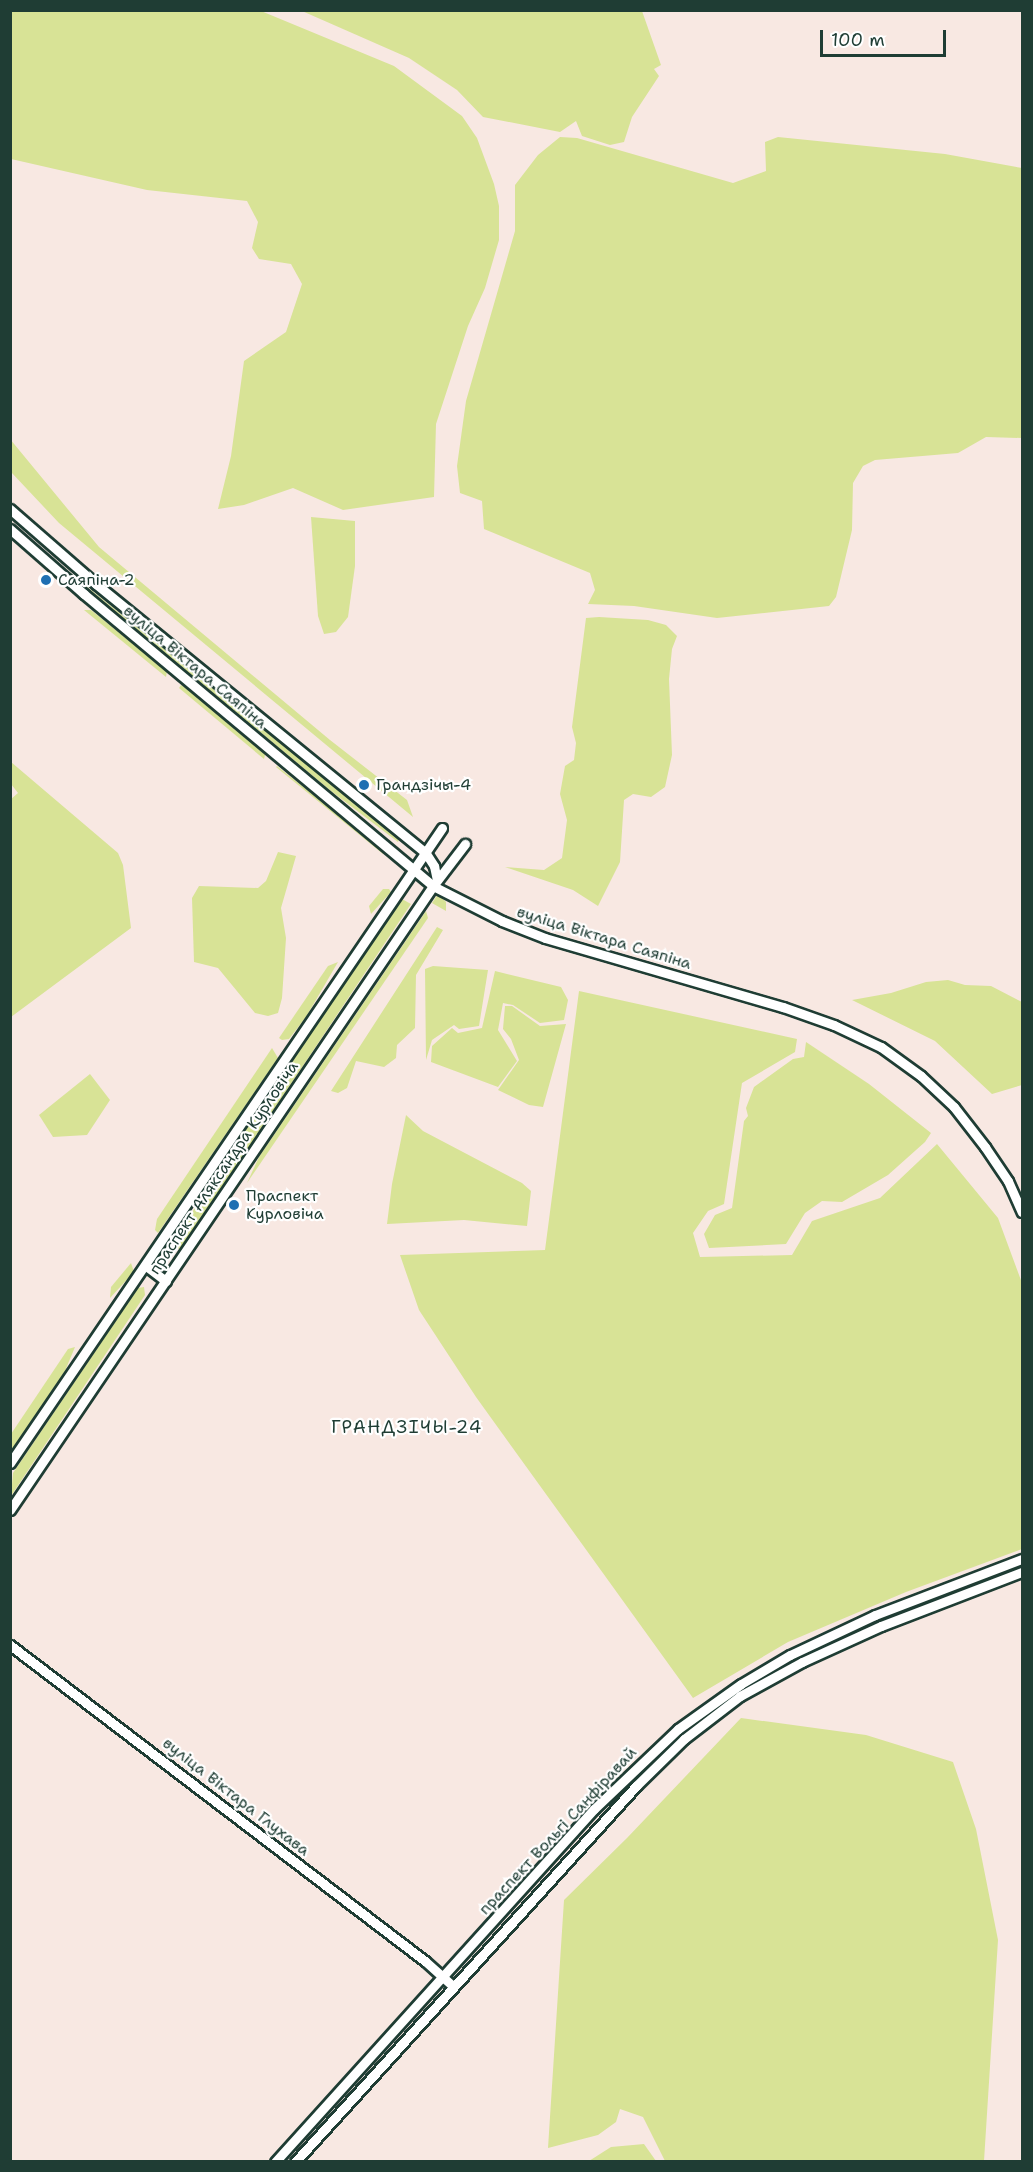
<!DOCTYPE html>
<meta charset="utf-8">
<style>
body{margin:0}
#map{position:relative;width:1033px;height:2172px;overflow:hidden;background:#f8e8e2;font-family:"Shantell Sans",sans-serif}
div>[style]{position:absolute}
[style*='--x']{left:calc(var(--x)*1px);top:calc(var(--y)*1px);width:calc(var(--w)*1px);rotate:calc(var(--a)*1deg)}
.green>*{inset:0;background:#d8e396}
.roads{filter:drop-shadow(2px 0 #1f3d34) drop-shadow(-2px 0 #1f3d34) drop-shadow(0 2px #1f3d34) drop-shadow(0 -2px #1f3d34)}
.minor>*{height:9px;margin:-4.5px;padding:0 4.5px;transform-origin:4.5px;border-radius:4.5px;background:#fff}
.dots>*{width:16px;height:16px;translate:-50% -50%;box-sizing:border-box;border:3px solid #fff;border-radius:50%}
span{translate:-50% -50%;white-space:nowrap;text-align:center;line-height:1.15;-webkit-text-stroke:4.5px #fff;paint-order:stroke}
.poi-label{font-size:16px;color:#1f3d34}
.left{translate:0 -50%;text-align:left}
.street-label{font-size:16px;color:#1f3d34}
.neighbourhood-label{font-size:18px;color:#1f3d34;letter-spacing:1.5px}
.frame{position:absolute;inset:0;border:12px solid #1f3d34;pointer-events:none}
.scale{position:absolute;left:820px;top:30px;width:126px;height:27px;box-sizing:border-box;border:3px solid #1f3d34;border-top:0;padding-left:8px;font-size:18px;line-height:21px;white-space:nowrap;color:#1f3d34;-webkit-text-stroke:4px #fff;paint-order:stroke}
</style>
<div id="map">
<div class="green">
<div style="clip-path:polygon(11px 10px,261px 11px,394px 66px,462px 116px,477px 138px,494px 184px,499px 206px,499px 240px,485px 288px,468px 326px,436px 424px,434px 497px,343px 510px,293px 488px,244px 505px,218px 509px,231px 456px,244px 361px,286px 332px,302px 284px,291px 264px,259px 259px,252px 248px,258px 222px,247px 201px,147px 190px,11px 159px)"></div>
<div style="clip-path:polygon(302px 11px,642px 11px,661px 65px,654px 69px,659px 76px,632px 117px,624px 142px,610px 145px,582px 136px,576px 121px,560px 132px,483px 117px,457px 90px,409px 58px)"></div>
<div style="clip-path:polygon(560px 137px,577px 138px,733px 183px,766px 171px,765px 142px,778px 137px,945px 154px,1022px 168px,1022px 438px,986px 437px,958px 453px,875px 460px,863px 466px,853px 483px,852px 530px,836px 597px,829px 606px,717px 618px,634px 606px,588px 604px,595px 590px,590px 573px,484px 529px,482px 501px,460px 493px,457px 466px,466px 401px,515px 231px,515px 185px,538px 155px)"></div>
<div style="clip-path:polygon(10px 439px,99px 547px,330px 740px,407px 800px,413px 817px,59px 523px,11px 472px)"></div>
<div style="clip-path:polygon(311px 517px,355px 521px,355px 566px,348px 617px,336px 632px,324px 634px,318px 616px)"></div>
<div style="clip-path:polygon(17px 530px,399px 839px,398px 842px,331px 791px)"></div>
<div style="clip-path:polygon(84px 610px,91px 610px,167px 671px,166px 677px)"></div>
<div style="clip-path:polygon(599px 617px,648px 620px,666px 625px,677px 636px,672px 649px,669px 679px,672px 755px,665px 787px,651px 797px,633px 794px,624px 800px,620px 862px,598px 906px,573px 890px,505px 867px,544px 870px,562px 858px,567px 820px,560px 794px,565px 766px,574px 760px,576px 743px,572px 727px,586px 618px)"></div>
<div style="clip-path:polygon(181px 685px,196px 693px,266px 751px,264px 759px,179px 688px)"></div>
<div style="clip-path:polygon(11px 762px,118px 853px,123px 865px,131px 928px,11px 1017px,10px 800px,18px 793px,11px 784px)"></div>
<div style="clip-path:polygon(277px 766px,384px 851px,383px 854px,276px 767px)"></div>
<div style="clip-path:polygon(278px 852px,296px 856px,281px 908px,286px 938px,282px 998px,278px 1013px,268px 1016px,255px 1013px,218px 968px,194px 962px,192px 898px,199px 886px,258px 888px,266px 881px)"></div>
<div style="clip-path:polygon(383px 889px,389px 889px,391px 892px,371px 914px,369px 906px)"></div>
<div style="clip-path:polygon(438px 894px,446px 902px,446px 911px,432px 903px)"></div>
<div style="clip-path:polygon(402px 899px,411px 904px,180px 1250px,172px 1244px,220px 1168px)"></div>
<div style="clip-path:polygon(426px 911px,428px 918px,247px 1183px,259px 1157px)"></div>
<div style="clip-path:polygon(437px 927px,443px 930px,416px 975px,415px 1028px,397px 1045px,396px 1058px,384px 1067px,356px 1061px,347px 1088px,338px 1093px,331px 1091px)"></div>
<div style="clip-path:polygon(338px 962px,306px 1017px,289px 1039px,282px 1040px,279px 1038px,328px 966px)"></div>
<div style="clip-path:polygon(433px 966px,488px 970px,479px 1026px,459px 1029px,454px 1025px,432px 1040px,426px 1060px,425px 969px)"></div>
<div style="clip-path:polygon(495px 971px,561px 987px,568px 1000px,564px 1020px,540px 1023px,513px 1005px,503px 1003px,498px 1030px,517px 1061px,498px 1087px,431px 1062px,432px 1046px,452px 1028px,458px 1033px,482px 1028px)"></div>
<div style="clip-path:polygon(948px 980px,965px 985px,991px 986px,1022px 1002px,1022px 1085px,992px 1094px,935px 1041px,852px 1000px,891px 993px,926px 982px)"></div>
<div style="clip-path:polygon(579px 991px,797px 1039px,795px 1052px,742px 1083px,724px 1204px,708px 1211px,693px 1233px,700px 1257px,792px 1255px,812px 1221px,880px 1198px,937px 1144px,998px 1218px,1022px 1283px,1022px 1549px,906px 1592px,788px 1642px,693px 1698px,476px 1397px,419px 1310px,400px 1255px,545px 1250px)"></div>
<div style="clip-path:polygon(505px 1006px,512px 1006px,540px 1026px,566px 1024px,543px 1107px,529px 1105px,498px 1090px,519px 1060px,511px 1039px,503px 1029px)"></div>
<div style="clip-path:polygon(806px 1042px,869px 1084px,931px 1133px,925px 1142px,888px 1175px,842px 1202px,822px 1201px,805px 1213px,786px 1244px,709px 1248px,704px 1234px,715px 1215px,732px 1208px,744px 1121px,748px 1116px,746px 1108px,754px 1087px,793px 1059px,804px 1057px)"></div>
<div style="clip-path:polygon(272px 1048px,278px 1058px,158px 1233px,155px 1230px,157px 1219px)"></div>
<div style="clip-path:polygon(90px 1074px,110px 1100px,87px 1135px,53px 1137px,39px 1115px)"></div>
<div style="clip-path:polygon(406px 1115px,423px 1131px,522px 1183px,531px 1191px,527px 1226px,464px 1220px,387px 1224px,392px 1184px)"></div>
<div style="clip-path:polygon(131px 1263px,134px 1272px,110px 1298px,111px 1287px)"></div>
<div style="clip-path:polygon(144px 1287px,145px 1295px,11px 1496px,13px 1473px,138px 1288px)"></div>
<div style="clip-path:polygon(75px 1347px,65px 1371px,11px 1451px,11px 1434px,68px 1349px)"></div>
<div style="clip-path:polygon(741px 1718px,866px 1735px,953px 1762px,976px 1829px,998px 1940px,984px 2161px,665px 2161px,643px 2117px,620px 2109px,616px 2122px,598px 2135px,548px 2148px,564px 1900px,627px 1838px)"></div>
<div style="clip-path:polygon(644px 2144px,656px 2161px,589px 2161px,611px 2147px)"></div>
</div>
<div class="roads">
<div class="minor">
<div style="--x:10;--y:509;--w:114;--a:41.1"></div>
<div style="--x:96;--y:584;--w:424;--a:39.2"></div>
<div style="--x:425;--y:852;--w:17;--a:57"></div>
<div style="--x:434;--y:866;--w:14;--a:78"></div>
<div style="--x:10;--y:529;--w:98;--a:41.3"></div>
<div style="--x:84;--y:594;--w:455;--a:39.9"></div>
<div style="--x:433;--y:886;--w:77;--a:26.9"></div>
<div style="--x:502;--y:921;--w:46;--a:21.6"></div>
<div style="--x:545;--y:938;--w:248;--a:16.2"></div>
<div style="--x:783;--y:1007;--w:54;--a:19.4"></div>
<div style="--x:834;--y:1025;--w:52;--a:25.1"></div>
<div style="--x:881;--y:1047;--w:49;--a:35.9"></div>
<div style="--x:921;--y:1076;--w:45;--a:43.2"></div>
<div style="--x:954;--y:1107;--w:51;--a:52.2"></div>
<div style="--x:985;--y:1147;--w:41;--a:55.9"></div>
<div style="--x:1008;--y:1181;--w:34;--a:66"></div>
<div style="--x:146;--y:1266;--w:25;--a:37"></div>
<div style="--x:10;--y:1463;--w:768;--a:-55.77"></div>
<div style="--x:10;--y:1510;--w:754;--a:-55.87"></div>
<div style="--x:433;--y:886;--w:53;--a:-52.7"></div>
<div style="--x:10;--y:1645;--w:522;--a:37.29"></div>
<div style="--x:425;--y:1961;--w:38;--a:42"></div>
<div style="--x:275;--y:2162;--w:476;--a:-47.9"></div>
<div style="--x:594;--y:1809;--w:116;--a:-43.6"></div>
<div style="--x:678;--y:1729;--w:77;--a:-35.5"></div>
<div style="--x:741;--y:1684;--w:57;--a:-30.6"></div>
<div style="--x:790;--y:1655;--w:94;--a:-25.2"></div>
<div style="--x:875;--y:1615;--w:157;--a:-20.9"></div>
<div style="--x:295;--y:2162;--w:508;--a:-47.79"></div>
<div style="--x:636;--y:1786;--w:67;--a:-44.4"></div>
<div style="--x:684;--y:1739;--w:71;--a:-37.5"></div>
<div style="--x:740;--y:1696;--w:71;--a:-28.7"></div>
<div style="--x:802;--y:1662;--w:87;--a:-24.5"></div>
<div style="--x:881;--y:1626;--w:151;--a:-21"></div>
</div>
</div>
<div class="dots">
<div style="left:46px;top:580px;background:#1f6fb2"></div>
<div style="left:364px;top:785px;background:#1f6fb2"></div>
<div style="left:234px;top:1205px;background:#1f6fb2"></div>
</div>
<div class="poi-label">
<span class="left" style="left:58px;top:580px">Саяпіна-2</span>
<span class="left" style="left:376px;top:785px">Грандзічы-4</span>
<span class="left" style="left:246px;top:1205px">Праспект<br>Курловіча</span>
</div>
<div class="street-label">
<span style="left:195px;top:667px;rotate:40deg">вуліца Віктара Саяпіна</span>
<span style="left:604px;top:938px;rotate:17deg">вуліца Віктара Саяпіна</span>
<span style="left:224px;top:1168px;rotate:-56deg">праспект Аляксандра Курловіча</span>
<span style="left:236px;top:1797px;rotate:38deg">вуліца Віктара Глухава</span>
<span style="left:558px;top:1831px;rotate:-47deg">праспект Вольгі Санфіравай</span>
</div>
<div class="neighbourhood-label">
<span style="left:407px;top:1427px">ГРАНДЗІЧЫ-24</span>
</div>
<div class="frame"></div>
<div class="scale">100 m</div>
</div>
